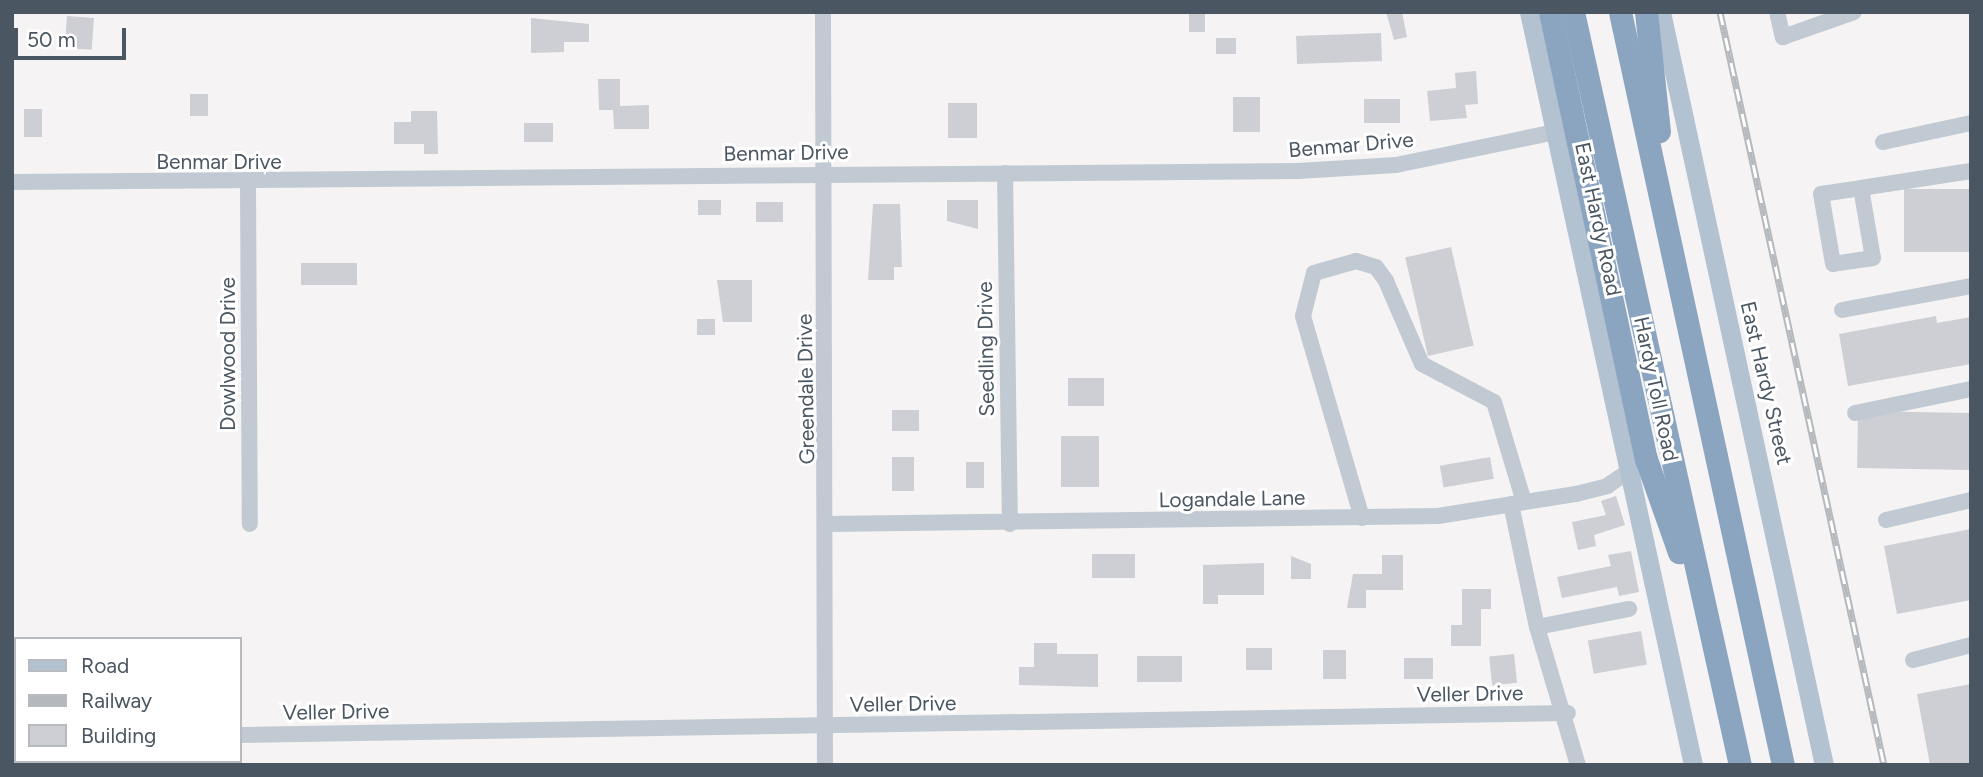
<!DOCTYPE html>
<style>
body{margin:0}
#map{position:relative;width:1983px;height:777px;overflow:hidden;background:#f5f3f3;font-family:Figtree,sans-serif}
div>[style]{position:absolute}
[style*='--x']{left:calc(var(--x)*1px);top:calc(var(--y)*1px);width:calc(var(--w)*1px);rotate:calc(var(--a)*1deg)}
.building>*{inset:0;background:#cdcfd5;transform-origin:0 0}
.minor>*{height:16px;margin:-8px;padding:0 8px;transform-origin:8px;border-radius:8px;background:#c1cad2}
.major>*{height:19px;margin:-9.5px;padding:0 9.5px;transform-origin:9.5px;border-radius:9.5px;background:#b3c2d1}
.highway>*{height:23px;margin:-11.5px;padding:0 11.5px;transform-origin:11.5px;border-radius:11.5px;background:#8ba5c1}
.rail>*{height:7px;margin-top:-3.5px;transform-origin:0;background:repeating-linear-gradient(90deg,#fff 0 13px,#b5b8bd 0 26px);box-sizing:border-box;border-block:2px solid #b5b8bd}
span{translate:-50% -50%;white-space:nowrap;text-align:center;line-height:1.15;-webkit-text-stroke:6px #fff;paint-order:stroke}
.street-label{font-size:21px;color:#4a5661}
.frame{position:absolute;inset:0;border:14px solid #4a5661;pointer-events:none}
.legend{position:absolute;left:14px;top:637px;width:228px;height:126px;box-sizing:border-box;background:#fff;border:2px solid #b7bbc0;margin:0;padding:9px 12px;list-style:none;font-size:21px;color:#4a5661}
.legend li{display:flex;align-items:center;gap:14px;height:35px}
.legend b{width:35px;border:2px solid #b7bbc0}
.scale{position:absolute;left:14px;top:28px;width:112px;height:32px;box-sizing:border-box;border:4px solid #4a5661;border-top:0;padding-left:9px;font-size:21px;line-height:24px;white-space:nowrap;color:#4a5661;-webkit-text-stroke:5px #fff;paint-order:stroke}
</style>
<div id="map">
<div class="building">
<div style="left:1189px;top:12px;width:16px;height:20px"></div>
<div style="clip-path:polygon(1386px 12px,1402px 12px,1407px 37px,1394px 40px)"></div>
<div style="left:67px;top:16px;width:27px;height:32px;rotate:4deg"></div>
<div style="clip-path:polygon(531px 18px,589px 24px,589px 42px,564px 42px,564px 52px,531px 53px)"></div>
<div style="left:1381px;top:33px;width:28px;height:85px;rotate:88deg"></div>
<div style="left:1216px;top:38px;width:20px;height:16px"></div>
<div style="clip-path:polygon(1476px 71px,1478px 104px,1465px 105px,1467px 118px,1430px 121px,1427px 91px,1456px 88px,1455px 73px)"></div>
<div style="clip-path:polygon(598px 79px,620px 79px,620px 106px,649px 105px,649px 129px,614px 129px,613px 110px,599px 110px)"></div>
<div style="left:190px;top:94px;width:18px;height:22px"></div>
<div style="left:1233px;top:97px;width:27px;height:35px"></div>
<div style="left:1400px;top:99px;width:24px;height:36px;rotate:90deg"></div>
<div style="left:948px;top:103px;width:29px;height:35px"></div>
<div style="left:24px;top:109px;width:18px;height:28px"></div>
<div style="clip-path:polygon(411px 111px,437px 111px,438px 154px,424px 154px,424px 144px,394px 144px,394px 122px,411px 122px)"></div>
<div style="left:524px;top:123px;width:29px;height:19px"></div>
<div style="left:1971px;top:189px;width:63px;height:67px;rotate:90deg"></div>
<div style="left:698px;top:200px;width:23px;height:15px"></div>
<div style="clip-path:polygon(947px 200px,978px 200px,978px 229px,947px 221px)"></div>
<div style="left:756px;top:202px;width:27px;height:20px"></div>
<div style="clip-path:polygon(873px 204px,900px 204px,902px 267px,894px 267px,894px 280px,868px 280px)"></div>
<div style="left:1451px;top:247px;width:101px;height:47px;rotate:77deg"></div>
<div style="left:301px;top:263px;width:56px;height:22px"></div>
<div style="clip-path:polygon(717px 280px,752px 280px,752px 322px,723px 322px)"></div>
<div style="clip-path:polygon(1936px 316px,1937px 323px,1971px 317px,1971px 364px,1848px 386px,1839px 334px)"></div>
<div style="left:697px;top:319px;width:18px;height:16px"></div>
<div style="left:1068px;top:378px;width:36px;height:28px"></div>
<div style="left:892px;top:410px;width:27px;height:21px"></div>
<div style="left:1971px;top:413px;width:57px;height:113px;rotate:91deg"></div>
<div style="left:1061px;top:436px;width:38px;height:51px"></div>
<div style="left:892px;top:457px;width:22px;height:34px"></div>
<div style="left:1490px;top:457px;width:22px;height:51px;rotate:80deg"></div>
<div style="left:966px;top:462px;width:18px;height:26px"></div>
<div style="clip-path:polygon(1616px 496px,1625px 525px,1594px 535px,1596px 546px,1578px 550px,1572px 522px,1606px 515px,1601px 501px)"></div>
<div style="clip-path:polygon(1971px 529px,1971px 600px,1897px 614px,1884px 546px)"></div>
<div style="clip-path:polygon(1631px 551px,1639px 592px,1619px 596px,1617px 587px,1562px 598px,1557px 577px,1611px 566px,1608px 555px)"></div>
<div style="left:1092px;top:554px;width:43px;height:24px"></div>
<div style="clip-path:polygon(1382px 555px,1403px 555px,1403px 590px,1366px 590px,1366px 608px,1347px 608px,1353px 574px,1382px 574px)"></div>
<div style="clip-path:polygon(1291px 556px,1311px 564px,1311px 579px,1291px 579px)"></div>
<div style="clip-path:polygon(1264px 563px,1264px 595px,1218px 595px,1218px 604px,1203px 604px,1203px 565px)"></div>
<div style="clip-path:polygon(1462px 589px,1491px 589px,1491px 609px,1481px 609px,1481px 646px,1451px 646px,1451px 625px,1462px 625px)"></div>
<div style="left:1641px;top:631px;width:34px;height:54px;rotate:80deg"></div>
<div style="clip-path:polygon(1034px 643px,1057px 643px,1057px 654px,1098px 654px,1098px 687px,1019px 685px,1019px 667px,1034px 667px)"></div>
<div style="left:1246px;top:648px;width:26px;height:22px"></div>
<div style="left:1323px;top:650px;width:23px;height:29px"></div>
<div style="left:1514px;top:654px;width:29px;height:25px;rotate:84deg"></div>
<div style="left:1137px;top:656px;width:45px;height:26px"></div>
<div style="left:1404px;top:658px;width:29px;height:21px"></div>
<div style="clip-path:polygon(1971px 684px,1971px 765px,1930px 765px,1917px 694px)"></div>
</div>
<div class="minor">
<div style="--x:823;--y:12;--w:753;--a:89.85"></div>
<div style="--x:1777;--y:12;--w:26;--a:77"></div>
<div style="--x:1783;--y:37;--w:75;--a:-19.4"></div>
<div style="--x:1883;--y:142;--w:90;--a:-12.2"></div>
<div style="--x:1005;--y:173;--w:351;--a:89.2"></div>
<div style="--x:12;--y:182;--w:1286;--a:-0.49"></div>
<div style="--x:1298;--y:171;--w:98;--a:-3.5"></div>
<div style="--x:1396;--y:165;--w:163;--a:-11.7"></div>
<div style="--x:248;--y:184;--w:340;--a:89.7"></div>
<div style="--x:1861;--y:188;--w:71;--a:80.3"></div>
<div style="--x:1873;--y:258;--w:40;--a:171.5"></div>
<div style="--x:1833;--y:264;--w:71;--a:-99.7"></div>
<div style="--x:1821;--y:194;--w:40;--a:-8.5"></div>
<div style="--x:1861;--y:188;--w:111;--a:-8.8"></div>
<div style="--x:1842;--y:310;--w:131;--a:-10.5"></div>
<div style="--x:1855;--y:413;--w:118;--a:-11.7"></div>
<div style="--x:1511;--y:504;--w:126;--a:78.1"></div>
<div style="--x:1537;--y:627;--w:144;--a:73.5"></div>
<div style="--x:1362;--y:518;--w:210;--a:-106.3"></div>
<div style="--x:1303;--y:316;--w:44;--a:-75.7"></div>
<div style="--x:1314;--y:273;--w:44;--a:-15.9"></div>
<div style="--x:1356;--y:261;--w:21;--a:17"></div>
<div style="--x:1376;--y:267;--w:17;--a:54"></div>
<div style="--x:1386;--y:281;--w:90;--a:66.6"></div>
<div style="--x:1422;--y:364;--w:81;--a:27.8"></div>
<div style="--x:1494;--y:402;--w:104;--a:73.3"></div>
<div style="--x:1886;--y:520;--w:87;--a:-13.2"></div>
<div style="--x:829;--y:524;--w:609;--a:-0.75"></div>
<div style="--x:1438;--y:516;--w:140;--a:-9.1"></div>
<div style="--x:1576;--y:494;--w:32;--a:-14"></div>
<div style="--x:1607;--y:486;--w:27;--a:-34"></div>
<div style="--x:1537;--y:627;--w:94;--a:-11.1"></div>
<div style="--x:1913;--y:660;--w:60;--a:-14.5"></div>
<div style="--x:240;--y:735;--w:1328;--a:-0.95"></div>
<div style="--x:12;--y:738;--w:4;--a:0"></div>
<div style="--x:174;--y:761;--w:4;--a:90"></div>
</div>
<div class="major">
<div style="--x:1529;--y:12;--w:771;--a:77.71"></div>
<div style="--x:1661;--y:12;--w:770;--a:77.79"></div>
</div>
<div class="highway">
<div style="--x:1550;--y:12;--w:457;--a:77.9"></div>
<div style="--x:1646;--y:459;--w:99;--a:70.5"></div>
<div style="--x:1573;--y:12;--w:771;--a:77.5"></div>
<div style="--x:1620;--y:12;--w:770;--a:77.79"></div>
<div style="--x:1646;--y:12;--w:120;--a:83.8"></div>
</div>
<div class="rail">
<div style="--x:1720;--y:12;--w:771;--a:77.71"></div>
</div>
<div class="street-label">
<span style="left:1351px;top:145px;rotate:-5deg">Benmar Drive</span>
<span style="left:786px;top:153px;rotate:-1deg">Benmar Drive</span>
<span style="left:219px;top:162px">Benmar Drive</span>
<span style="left:1598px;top:219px;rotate:78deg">East Hardy Road</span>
<span style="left:986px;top:349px;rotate:-91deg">Seedling Drive</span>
<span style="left:228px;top:354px;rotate:-90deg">Dowlwood Drive</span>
<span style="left:1766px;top:383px;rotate:77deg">East Hardy Street</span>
<span style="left:806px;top:389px;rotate:-91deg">Greendale Drive</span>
<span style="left:1656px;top:389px;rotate:78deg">Hardy Toll Road</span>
<span style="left:1232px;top:499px;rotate:-1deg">Logandale Lane</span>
<span style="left:1470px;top:694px;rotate:-1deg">Veller Drive</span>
<span style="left:903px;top:704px;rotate:-1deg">Veller Drive</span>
<span style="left:336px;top:712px;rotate:-1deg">Veller Drive</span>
</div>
<div class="frame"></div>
<ul class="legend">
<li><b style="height:9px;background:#b3c2d1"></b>Road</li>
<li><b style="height:9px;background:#b5b8bd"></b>Railway</li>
<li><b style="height:19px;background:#cdcfd5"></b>Building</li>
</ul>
<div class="scale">50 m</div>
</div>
